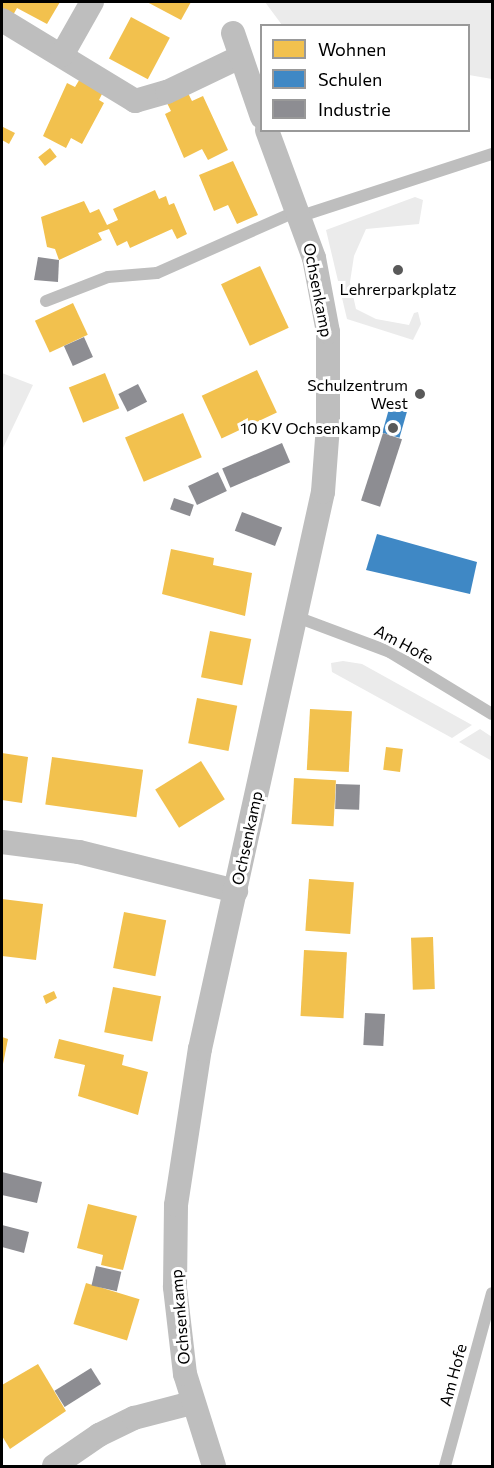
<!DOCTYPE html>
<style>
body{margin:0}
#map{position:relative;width:494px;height:1468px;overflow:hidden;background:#fff;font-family:Commissioner,sans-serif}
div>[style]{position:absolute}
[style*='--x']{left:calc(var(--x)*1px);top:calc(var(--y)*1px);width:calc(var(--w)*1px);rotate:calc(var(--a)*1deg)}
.green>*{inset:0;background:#ebebeb}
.homes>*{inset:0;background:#f2c14e;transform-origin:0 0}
.schools>*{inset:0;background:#3f88c5;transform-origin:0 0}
.industry>*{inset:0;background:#8d8d92;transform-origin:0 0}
.service>*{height:12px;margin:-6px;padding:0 6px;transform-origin:6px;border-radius:6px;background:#bebebe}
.minor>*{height:24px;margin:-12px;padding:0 12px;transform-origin:12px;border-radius:12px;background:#bebebe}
.dots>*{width:16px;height:16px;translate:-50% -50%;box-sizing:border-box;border:3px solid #fff;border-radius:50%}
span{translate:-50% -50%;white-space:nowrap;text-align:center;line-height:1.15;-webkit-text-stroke:6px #fff;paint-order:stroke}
.poi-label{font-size:16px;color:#000}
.right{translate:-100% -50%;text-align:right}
.street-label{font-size:16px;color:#000}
.frame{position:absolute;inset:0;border:3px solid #000;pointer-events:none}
.legend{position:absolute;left:260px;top:24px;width:210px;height:108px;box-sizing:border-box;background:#fff;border:2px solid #999;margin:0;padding:8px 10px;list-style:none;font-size:18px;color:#000}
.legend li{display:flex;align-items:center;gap:12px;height:30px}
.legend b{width:30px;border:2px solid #999}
</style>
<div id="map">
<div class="green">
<div style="clip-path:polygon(265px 2px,492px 2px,492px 79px,469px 75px,468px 26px,282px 25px)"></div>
<div style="clip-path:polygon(415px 197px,423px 200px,419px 224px,366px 229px,354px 256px,350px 282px,356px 309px,376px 319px,409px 325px,414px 313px,418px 312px,421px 324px,413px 340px,347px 319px,326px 230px)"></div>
<div style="clip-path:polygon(2px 373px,33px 385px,2px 450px)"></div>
<div style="clip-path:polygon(343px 661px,362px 664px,472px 725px,452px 738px,332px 672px,331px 663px)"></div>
<div style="clip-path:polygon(480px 729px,492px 737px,492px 761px,459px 742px)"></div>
</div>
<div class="homes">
<div style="clip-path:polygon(2px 2px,60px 2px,47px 24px,17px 8px,12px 17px,2px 12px)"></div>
<div style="clip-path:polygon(147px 2px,191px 2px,181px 20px)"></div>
<div style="left:131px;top:17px;width:44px;height:47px;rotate:28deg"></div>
<div style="clip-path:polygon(81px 77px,104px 90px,99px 100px,104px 103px,82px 144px,71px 138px,66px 148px,43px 136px,67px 83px,75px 87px)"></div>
<div style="clip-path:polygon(187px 91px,192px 101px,203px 96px,228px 150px,208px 160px,202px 149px,184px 158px,165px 114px,171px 111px,166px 101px)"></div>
<div style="clip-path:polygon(3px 127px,15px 133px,9px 144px,2px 140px)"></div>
<div style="left:50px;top:148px;width:11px;height:15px;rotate:52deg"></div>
<div style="clip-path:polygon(233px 161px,258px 215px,237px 224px,228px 205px,214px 211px,199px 175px)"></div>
<div style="clip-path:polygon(155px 190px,159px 199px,166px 196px,169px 205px,174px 203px,187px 234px,177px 239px,172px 229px,130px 248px,127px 241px,117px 246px,109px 229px,98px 233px,102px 240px,59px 260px,55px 249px,47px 247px,41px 217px,84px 201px,90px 213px,99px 209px,107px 225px,118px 220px,113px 209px)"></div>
<div style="left:260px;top:266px;width:68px;height:43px;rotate:65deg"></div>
<div style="left:73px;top:303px;width:35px;height:42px;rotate:65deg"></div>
<div style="left:257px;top:370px;width:47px;height:61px;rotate:65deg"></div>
<div style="left:105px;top:373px;width:38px;height:39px;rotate:68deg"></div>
<div style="left:183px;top:413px;width:48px;height:63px;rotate:67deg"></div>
<div style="clip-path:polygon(171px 549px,214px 558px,213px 565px,252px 573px,245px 616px,162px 594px)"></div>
<div style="left:210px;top:631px;width:42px;height:47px;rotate:11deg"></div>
<div style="left:197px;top:698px;width:41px;height:46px;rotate:11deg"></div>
<div style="left:310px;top:709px;width:42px;height:61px;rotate:3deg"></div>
<div style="left:386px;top:747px;width:17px;height:23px;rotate:7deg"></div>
<div style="clip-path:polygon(2px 753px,28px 757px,22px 803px,2px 800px)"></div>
<div style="left:52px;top:757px;width:92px;height:48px;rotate:8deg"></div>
<div style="left:201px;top:761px;width:45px;height:54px;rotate:58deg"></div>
<div style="left:294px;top:778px;width:42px;height:46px;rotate:3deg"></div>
<div style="left:309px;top:879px;width:45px;height:52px;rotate:4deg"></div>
<div style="clip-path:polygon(2px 899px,43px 904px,36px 960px,2px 956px)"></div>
<div style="left:124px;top:912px;width:43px;height:57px;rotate:11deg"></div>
<div style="left:433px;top:937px;width:52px;height:22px;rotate:88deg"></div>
<div style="left:304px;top:950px;width:43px;height:66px;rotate:3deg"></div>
<div style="left:113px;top:987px;width:49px;height:46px;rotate:11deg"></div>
<div style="clip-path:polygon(54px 991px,57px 998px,46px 1004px,43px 996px)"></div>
<div style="clip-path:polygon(2px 1037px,8px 1039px,3px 1064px,2px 1064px)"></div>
<div style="clip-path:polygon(59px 1039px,124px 1055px,122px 1065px,148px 1072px,138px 1115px,78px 1096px,85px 1065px,54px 1058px)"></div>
<div style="clip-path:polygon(88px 1204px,137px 1216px,123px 1270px,101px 1265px,103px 1255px,77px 1248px)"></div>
<div style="left:86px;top:1283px;width:56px;height:43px;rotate:17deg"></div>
<div style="clip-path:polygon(38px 1364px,66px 1411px,10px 1449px,2px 1436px,2px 1385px)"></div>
</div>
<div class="schools">
<div style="left:391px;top:402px;width:18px;height:32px;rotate:16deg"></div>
<div style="clip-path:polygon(377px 534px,477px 562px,470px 594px,366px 570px)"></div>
</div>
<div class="industry">
<div style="clip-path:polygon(38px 257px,59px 260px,58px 282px,34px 280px)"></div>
<div style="left:84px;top:337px;width:22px;height:22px;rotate:66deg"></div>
<div style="left:138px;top:384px;width:20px;height:22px;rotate:63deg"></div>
<div style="left:383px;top:433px;width:20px;height:71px;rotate:18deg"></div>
<div style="left:282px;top:443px;width:21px;height:65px;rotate:67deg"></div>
<div style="left:218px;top:472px;width:21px;height:33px;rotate:65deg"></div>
<div style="left:174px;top:498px;width:21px;height:12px;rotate:19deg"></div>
<div style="left:242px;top:512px;width:43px;height:20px;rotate:21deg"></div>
<div style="left:336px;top:784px;width:24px;height:25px;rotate:2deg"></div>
<div style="left:365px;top:1013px;width:20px;height:32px;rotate:3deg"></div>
<div style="clip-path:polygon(2px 1172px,42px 1182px,37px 1203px,2px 1195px)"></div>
<div style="clip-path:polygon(2px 1225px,29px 1232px,24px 1253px,2px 1247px)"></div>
<div style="left:96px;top:1266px;width:26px;height:20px;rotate:13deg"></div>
<div style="left:91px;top:1368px;width:19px;height:43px;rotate:58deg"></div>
</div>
<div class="service">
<div style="--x:301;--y:216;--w:201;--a:-18"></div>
<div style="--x:46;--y:301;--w:66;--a:-21.2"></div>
<div style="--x:108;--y:277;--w:49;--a:-4.7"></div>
<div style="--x:157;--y:273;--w:155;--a:-23.9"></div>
<div style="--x:294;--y:616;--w:103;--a:20.6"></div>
<div style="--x:390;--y:652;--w:119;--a:31.3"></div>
<div style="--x:445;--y:1466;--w:179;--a:-74.8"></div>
</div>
<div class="minor">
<div style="--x:2;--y:20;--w:156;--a:31.3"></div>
<div style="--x:135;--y:101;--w:33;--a:-16"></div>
<div style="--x:167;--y:92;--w:81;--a:-25.6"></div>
<div style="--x:233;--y:33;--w:89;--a:71"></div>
<div style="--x:62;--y:55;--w:61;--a:-60.5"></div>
<div style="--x:2;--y:842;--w:78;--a:7.4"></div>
<div style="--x:79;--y:852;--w:162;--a:14"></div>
<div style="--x:54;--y:1466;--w:55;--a:-34.6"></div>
<div style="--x:99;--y:1435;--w:39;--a:-26"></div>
<div style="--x:134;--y:1418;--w:60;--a:-14.5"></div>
<div style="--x:214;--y:1466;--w:96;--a:-107.5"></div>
<div style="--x:185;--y:1374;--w:88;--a:-96.6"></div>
<div style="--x:175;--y:1287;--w:82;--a:-89.3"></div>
<div style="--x:176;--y:1205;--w:158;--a:-81.3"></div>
<div style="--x:200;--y:1049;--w:570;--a:-77.55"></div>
<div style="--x:323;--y:492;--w:67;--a:-85.7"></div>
<div style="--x:328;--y:425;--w:93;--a:-90"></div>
<div style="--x:328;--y:332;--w:75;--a:-100.7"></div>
<div style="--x:314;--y:258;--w:136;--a:-110.2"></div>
</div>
<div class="dots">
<div style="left:398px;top:270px;background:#595959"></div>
<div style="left:420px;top:394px;background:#595959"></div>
<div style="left:393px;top:428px;background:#595959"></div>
</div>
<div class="poi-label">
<span style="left:398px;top:289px">Lehrerparkplatz</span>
<span class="right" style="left:408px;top:394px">Schulzentrum<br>West</span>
<span class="right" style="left:381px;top:428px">10 KV Ochsenkamp</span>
</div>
<div class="street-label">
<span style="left:318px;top:290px;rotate:79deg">Ochsenkamp</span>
<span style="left:404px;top:644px;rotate:28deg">Am Hofe</span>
<span style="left:247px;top:838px;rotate:-78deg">Ochsenkamp</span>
<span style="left:180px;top:1317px;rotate:-95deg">Ochsenkamp</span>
<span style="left:453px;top:1375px;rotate:-75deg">Am Hofe</span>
</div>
<div class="frame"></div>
<ul class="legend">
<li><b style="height:16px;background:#f2c14e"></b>Wohnen</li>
<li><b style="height:16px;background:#3f88c5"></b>Schulen</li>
<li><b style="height:16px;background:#8d8d92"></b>Industrie</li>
</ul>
</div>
